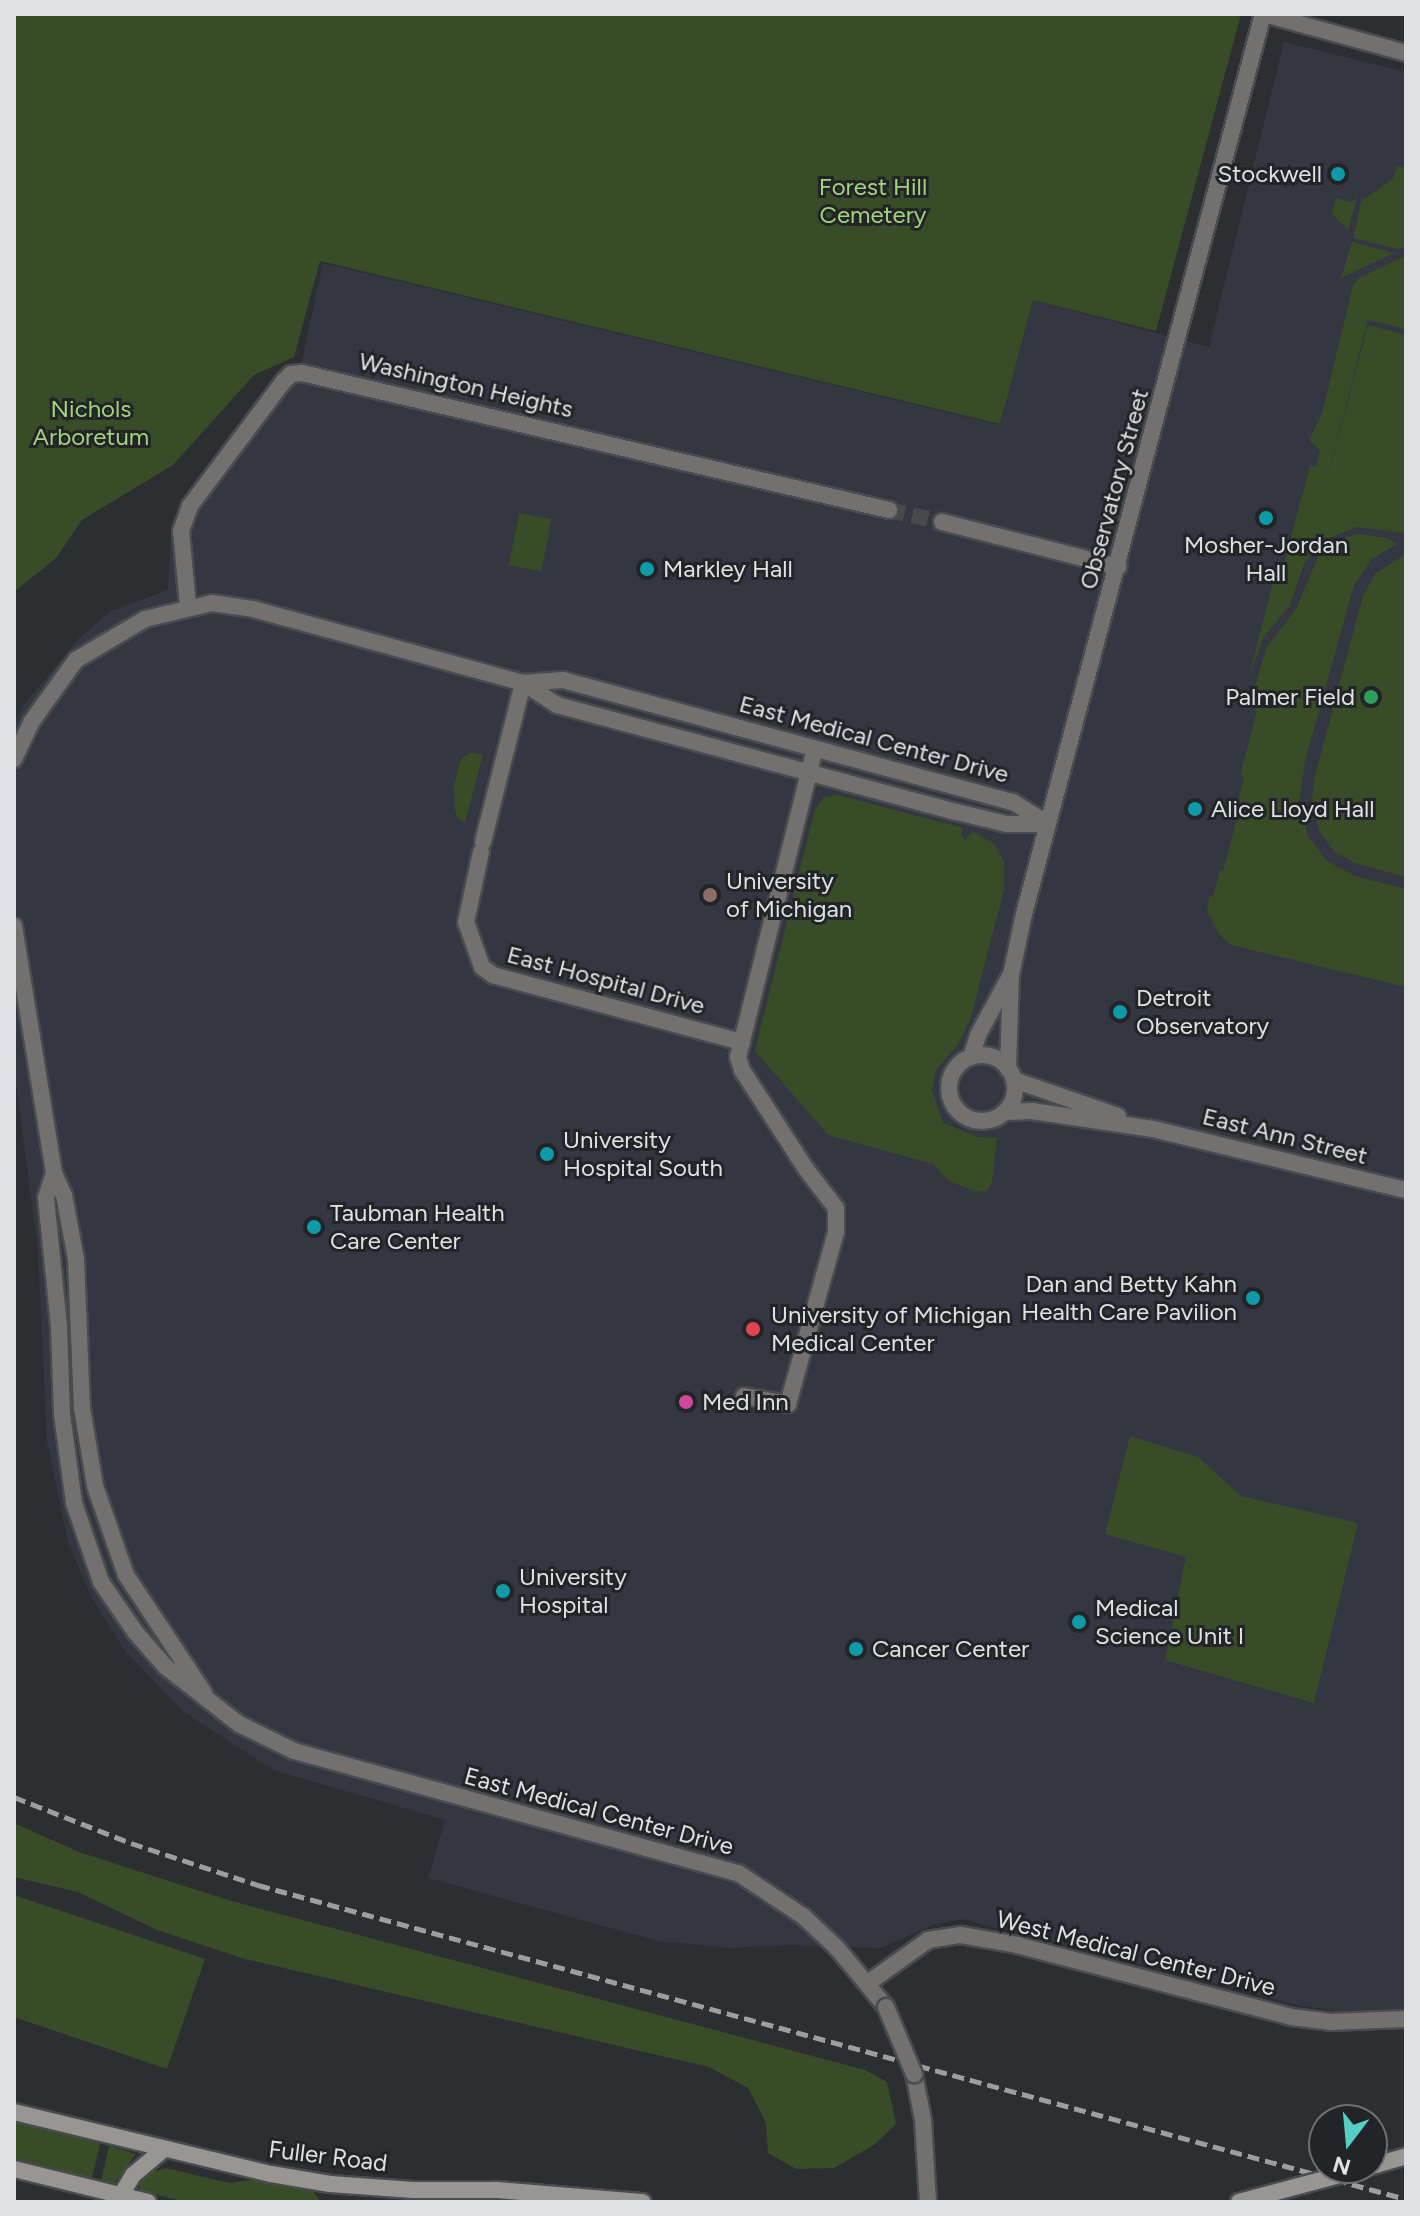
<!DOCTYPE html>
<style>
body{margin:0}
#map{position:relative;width:1420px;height:2216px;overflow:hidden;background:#2c2e32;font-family:Figtree,sans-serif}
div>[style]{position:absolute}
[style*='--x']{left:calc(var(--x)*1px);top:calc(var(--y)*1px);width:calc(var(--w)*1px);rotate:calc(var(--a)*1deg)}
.built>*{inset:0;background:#343741}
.green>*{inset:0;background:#384c27;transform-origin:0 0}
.minor-tunnel>*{height:16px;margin-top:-8px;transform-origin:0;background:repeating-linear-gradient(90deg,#47494d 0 16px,transparent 0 24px)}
.roads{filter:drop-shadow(2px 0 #494b4e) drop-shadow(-2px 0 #494b4e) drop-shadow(0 2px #494b4e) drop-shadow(0 -2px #494b4e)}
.minor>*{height:16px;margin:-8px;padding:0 8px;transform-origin:8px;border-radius:8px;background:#72716f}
.tertiary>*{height:16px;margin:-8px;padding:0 8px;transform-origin:8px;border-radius:8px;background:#72716f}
.tertiary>.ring{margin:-8px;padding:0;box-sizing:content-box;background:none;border:16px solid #72716f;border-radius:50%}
.secondary>*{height:16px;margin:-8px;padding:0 8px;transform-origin:8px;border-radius:8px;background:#989693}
.rail>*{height:5px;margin-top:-2.5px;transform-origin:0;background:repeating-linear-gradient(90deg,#9c9ea0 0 12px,transparent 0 18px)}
.bridges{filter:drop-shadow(2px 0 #494b4e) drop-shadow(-2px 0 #494b4e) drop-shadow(0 2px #494b4e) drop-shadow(0 -2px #494b4e)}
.tertiary-bridge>*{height:16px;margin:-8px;padding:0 8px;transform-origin:8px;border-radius:8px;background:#72716f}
.secondary-bridge>*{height:16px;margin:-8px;padding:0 8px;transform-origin:8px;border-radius:8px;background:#989693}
.dots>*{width:22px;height:22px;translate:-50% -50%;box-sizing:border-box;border:4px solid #222428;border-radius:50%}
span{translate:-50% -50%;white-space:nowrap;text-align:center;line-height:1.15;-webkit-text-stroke:6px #222428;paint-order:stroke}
.poi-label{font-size:24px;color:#dfe1e3}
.right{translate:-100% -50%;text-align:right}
.left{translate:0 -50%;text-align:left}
.park-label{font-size:24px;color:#a2d478}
.street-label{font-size:24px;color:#dfe1e3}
.frame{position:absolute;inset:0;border:16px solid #dfe1e3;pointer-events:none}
.north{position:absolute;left:1308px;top:2104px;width:80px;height:80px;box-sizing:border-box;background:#222428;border:2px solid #6e7073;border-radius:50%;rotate:196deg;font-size:22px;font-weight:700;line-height:32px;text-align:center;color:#dfe1e3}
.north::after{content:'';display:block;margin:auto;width:28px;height:36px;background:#56cec3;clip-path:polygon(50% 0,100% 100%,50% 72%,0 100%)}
</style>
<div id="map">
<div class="built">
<div style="clip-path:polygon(1284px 42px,1406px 72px,1406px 2012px,1354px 2014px,1297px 2005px,962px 1919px,935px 1924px,881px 1948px,789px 1945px,729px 1948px,658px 1941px,428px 1878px,445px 1820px,273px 1770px,184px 1712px,125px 1651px,92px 1598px,68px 1542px,47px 1441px,38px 1251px,14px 1067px,14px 724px,23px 706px,79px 638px,111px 611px,168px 590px,171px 530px,189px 492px,276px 380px,301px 365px,323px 263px,1000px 425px,1033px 300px,1209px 347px)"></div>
</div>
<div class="green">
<div style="clip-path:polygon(14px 14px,1241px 14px,1156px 331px,1033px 300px,1000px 424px,320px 261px,294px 357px,254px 375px,173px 465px,82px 520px,56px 558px,14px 592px)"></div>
<div style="clip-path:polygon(1397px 166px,1406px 168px,1406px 246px,1398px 249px,1353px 238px,1361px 201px,1393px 179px)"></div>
<div style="clip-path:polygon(1336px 198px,1350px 202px,1357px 198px,1348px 230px,1332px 214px)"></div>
<div style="clip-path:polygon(1352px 242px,1353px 242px,1394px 253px,1341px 278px)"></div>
<div style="clip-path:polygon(1406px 255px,1406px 329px,1368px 320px,1321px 501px,1368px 325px,1406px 335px,1406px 533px,1357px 527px,1324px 540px,1304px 564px,1290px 605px,1263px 638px,1249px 677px,1275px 573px,1281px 574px,1310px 466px,1316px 467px,1320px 450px,1309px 440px,1322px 414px,1353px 285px,1359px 278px)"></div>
<div style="left:519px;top:513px;width:33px;height:53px;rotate:11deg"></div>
<div style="clip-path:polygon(1358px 534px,1387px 538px,1396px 544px,1372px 559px,1354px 585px,1305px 761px,1299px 802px,1308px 836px,1327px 861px,1355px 876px,1406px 889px,1406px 987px,1231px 945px,1219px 934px,1207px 911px,1209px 896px,1213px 897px,1220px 871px,1223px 871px,1241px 804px,1238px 803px,1244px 777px,1240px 775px,1256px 714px,1254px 689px,1267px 647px,1296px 609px,1319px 555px,1335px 541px)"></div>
<div style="clip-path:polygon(1406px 554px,1406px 877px,1355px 863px,1335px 852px,1320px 833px,1312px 803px,1314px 780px,1363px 596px,1375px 574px)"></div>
<div style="clip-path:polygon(472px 752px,483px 755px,465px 822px,457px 818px,455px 810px,454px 786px,461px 758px)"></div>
<div style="clip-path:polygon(838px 795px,963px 828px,961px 835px,965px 840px,973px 831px,994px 844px,1004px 861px,1004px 889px,971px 1018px,959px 1043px,936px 1070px,932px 1090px,943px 1123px,978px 1137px,997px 1138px,992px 1181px,987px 1191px,976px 1192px,949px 1181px,933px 1164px,828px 1135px,755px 1051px,815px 809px,824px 797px)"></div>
<div style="clip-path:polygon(1130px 1436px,1198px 1457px,1241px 1496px,1358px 1523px,1314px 1703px,1165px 1660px,1186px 1557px,1105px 1534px)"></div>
<div style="clip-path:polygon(14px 1823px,79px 1852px,228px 1900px,865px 2070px,887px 2082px,896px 2124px,874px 2145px,834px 2168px,796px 2169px,768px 2153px,766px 2123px,748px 2088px,709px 2067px,245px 1959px,157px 1930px,78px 1892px,14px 1877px)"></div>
<div style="clip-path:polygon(14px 1895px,205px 1959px,167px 2069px,14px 2017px)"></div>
<div style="left:14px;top:2122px;width:89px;height:37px;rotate:14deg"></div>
<div style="clip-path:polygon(109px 2146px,136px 2154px,114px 2184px,101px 2181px)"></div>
<div style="clip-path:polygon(166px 2168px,229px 2183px,253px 2180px,313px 2191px,321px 2202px,185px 2202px,139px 2190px,140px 2182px,149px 2173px)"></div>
</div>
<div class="minor-tunnel">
<div style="--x:889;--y:510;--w:54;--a:12.8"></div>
</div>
<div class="roads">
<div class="minor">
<div style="--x:1264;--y:14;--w:147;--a:15.4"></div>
<div style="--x:942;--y:522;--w:182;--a:14.3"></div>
<div style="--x:188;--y:606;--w:75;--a:-95.3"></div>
<div style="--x:181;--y:531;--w:27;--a:-70"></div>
<div style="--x:190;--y:506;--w:155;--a:-53.1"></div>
<div style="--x:283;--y:382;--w:11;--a:-45"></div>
<div style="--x:291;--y:374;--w:11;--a:-5"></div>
<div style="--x:302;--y:373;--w:603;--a:13.14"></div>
<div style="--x:483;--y:842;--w:164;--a:-75.9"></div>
<div style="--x:481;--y:852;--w:72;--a:102.1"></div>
<div style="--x:466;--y:922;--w:48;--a:70.4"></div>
<div style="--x:482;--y:967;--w:14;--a:36"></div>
<div style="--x:493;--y:975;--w:258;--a:15.1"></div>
<div style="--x:744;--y:1396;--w:45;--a:10.3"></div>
<div style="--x:788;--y:1404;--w:179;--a:-74.4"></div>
<div style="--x:836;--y:1232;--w:24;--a:-90"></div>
<div style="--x:836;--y:1208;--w:49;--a:-127.6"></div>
<div style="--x:806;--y:1169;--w:118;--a:-122.9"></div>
<div style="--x:742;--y:1070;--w:14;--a:-107"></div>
<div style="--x:738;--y:1057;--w:318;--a:-76"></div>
<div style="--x:868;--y:1983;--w:74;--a:-35.6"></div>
<div style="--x:928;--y:1940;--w:33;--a:-9"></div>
<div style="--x:961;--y:1935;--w:57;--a:10.1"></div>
<div style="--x:1017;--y:1945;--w:283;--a:14.7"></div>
<div style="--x:1291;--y:2017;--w:39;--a:7"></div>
<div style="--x:1330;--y:2022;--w:76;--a:-2.3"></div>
</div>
<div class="tertiary">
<div style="--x:523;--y:683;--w:40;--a:-4.3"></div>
<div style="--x:563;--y:680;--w:466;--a:15.2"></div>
<div style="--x:1013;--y:802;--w:40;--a:32"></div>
<div style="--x:14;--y:759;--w:42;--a:-64.7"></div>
<div style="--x:32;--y:721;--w:75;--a:-54.2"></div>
<div style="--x:76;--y:660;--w:80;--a:-30.7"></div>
<div style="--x:145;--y:619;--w:69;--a:-13.4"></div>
<div style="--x:212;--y:603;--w:41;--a:8.3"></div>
<div style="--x:253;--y:609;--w:280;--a:15.3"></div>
<div style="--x:523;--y:683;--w:40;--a:32.9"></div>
<div style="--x:557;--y:705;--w:414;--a:15"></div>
<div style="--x:957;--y:812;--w:51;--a:13.5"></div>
<div style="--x:1007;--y:824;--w:41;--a:0"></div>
<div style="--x:14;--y:926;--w:250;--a:80.8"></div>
<div style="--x:54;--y:1173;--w:24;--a:66"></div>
<div style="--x:64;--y:1195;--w:65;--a:79.4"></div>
<div style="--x:76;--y:1259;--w:149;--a:87.7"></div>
<div style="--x:82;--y:1408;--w:79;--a:80.5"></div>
<div style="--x:95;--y:1486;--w:94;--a:70.8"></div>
<div style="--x:126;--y:1575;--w:141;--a:56.5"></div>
<div class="ring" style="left:949px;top:1055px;width:50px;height:50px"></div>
<div style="--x:971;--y:1057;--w:23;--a:-72"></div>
<div style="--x:978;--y:1035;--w:67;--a:-61.5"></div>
<div style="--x:1008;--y:1069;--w:94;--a:-88.2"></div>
<div style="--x:1011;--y:975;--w:62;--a:-78"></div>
<div style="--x:1024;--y:914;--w:931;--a:-75.13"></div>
<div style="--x:1014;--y:1080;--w:110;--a:19.1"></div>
<div style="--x:1005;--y:1112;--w:27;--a:-2"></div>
<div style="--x:1032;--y:1111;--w:122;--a:8.5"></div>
<div style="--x:1153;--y:1129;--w:260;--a:13.6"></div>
<div style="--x:54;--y:1173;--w:26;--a:108"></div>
<div style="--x:46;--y:1198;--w:130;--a:84.2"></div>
<div style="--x:59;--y:1327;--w:87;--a:88"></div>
<div style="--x:62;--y:1414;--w:90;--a:82.3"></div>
<div style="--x:74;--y:1503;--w:83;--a:71.1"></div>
<div style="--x:101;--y:1582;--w:62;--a:55.5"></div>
<div style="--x:136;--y:1633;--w:45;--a:48.6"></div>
<div style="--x:166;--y:1667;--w:93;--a:38"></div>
<div style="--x:239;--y:1724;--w:61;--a:26.1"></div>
<div style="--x:294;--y:1751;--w:460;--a:15.4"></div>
<div style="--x:738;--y:1873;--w:78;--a:33.5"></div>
<div style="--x:803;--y:1916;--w:47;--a:43.3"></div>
<div style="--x:837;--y:1948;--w:77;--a:50.3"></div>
<div style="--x:914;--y:2074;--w:47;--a:78.9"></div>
<div style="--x:923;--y:2120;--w:82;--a:86.5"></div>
</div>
<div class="secondary">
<div style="--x:14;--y:2112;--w:264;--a:13.6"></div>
<div style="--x:271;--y:2174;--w:60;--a:9.6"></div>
<div style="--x:330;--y:2184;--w:83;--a:4.1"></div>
<div style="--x:413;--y:2190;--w:83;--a:0"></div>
<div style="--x:496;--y:2190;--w:147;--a:4.7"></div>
<div style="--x:1372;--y:2166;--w:35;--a:-16"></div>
<div style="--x:14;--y:2169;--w:138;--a:13.8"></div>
<div style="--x:121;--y:2195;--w:23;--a:-59"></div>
<div style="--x:133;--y:2175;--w:40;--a:-40"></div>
</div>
</div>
<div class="rail">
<div style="--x:14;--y:1797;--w:126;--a:21.5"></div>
<div style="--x:131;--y:1843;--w:134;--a:18.3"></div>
<div style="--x:258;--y:1885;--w:1190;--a:15.3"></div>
</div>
<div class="bridges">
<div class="tertiary-bridge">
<div style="--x:886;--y:2007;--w:73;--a:67.3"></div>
</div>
<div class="secondary-bridge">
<div style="--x:1239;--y:2202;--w:131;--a:-15"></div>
</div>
</div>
<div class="dots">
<div style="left:1338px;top:174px;background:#0f9aa8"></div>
<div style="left:1266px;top:518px;background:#0f9aa8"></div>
<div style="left:647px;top:569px;background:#0f9aa8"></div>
<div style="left:1371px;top:697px;background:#2e9e5b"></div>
<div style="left:1195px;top:809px;background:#0f9aa8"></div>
<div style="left:710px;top:895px;background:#8d6e63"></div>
<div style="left:1120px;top:1012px;background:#0f9aa8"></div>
<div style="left:547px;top:1154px;background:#0f9aa8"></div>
<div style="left:314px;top:1227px;background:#0f9aa8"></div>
<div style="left:1253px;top:1298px;background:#0f9aa8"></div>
<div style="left:753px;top:1329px;background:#e0444e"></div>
<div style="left:686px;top:1402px;background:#d1479c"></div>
<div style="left:503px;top:1591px;background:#0f9aa8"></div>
<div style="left:1079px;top:1622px;background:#0f9aa8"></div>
<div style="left:856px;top:1649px;background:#0f9aa8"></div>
</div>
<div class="poi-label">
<span class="right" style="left:1322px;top:174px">Stockwell</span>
<span style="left:1266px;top:559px">Mosher-Jordan<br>Hall</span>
<span class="left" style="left:663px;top:569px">Markley Hall</span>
<span class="right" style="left:1355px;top:697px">Palmer Field</span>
<span class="left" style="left:1211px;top:809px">Alice Lloyd Hall</span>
<span class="left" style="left:726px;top:895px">University<br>of Michigan</span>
<span class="left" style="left:1136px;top:1012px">Detroit<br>Observatory</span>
<span class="left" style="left:563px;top:1154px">University<br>Hospital South</span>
<span class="left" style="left:330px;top:1227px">Taubman Health<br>Care Center</span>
<span class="right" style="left:1237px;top:1298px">Dan and Betty Kahn<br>Health Care Pavilion</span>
<span class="left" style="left:771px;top:1329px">University of Michigan<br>Medical Center</span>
<span class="left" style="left:702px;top:1402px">Med Inn</span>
<span class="left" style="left:519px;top:1591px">University<br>Hospital</span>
<span class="left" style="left:1095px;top:1622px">Medical<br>Science Unit I</span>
<span class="left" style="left:872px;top:1649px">Cancer Center</span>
</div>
<div class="park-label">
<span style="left:873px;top:201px">Forest Hill<br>Cemetery</span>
<span style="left:91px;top:423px">Nichols<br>Arboretum</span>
</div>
<div class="street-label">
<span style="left:466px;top:385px;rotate:13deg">Washington Heights</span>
<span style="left:1114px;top:489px;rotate:-75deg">Observatory Street</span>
<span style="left:874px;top:739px;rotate:15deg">East Medical Center Drive</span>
<span style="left:606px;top:980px;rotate:15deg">East Hospital Drive</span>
<span style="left:1285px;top:1136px;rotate:14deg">East Ann Street</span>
<span style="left:599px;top:1811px;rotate:15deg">East Medical Center Drive</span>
<span style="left:1136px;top:1953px;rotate:14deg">West Medical Center Drive</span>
<span style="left:328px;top:2156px;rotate:7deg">Fuller Road</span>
</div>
<div class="frame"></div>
<div class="north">N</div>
</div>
